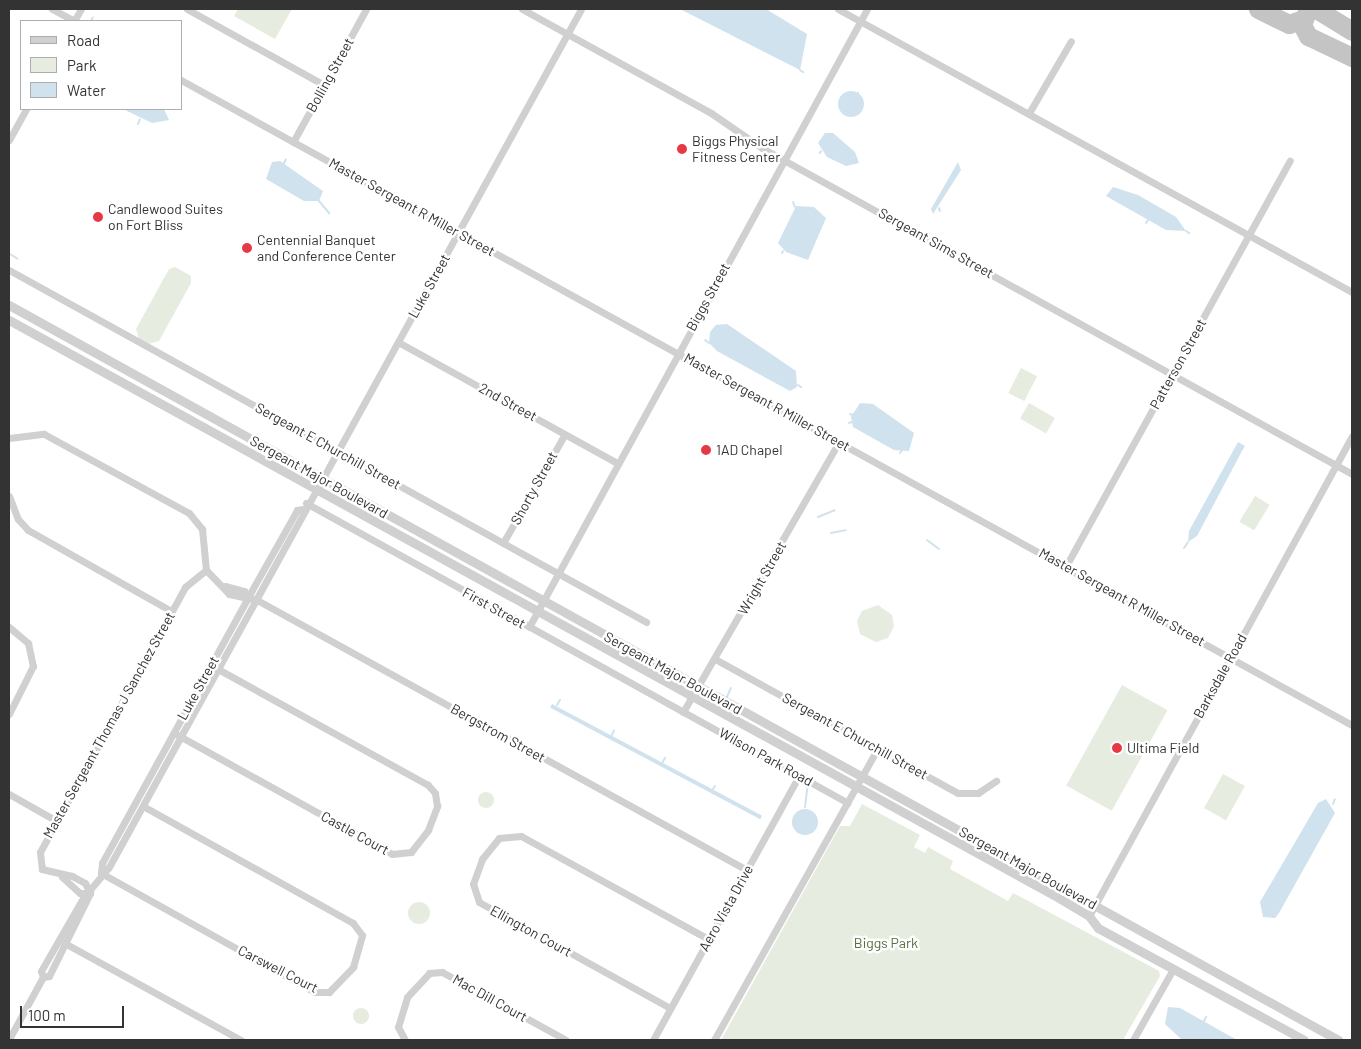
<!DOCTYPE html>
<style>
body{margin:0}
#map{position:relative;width:1361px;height:1049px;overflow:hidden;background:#fff;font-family:Barlow,sans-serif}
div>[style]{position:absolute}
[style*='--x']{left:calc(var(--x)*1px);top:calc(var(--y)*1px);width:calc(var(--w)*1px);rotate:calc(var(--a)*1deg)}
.green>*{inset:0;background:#e6ecdf;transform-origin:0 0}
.round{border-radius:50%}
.water>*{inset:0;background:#cfe2ee;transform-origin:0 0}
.stream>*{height:2px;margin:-1px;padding:0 1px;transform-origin:1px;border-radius:1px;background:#cfe2ee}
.taxiway>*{height:19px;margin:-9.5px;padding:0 9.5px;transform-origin:9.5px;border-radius:9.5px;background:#c4c4c4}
.minor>*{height:7px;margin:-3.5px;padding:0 3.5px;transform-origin:3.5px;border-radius:3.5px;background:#d0d0d0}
.tertiary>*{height:9px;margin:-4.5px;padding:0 4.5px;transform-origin:4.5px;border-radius:4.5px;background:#d0d0d0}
.dots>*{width:14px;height:14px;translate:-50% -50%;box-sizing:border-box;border:2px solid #fff;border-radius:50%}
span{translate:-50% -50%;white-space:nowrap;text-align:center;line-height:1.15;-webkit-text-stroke:5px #fff;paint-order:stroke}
.street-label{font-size:14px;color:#333}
.poi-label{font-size:14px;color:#333}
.left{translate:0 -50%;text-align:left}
.park-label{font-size:14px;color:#56703f}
.frame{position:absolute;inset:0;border:10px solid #333;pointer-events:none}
.legend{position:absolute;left:20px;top:20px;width:162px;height:90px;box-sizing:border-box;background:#fff;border:1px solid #adadad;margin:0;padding:6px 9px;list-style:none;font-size:15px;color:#333}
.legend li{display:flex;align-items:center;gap:10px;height:25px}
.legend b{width:25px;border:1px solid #adadad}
.scale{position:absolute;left:20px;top:1006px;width:104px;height:22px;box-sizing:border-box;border:2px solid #333;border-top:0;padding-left:6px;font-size:15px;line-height:18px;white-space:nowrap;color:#333;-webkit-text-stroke:4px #fff;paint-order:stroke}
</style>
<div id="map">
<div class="green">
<div style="clip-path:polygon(238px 9px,292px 9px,275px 39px,234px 16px)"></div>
<div style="clip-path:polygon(175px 267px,191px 276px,191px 283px,159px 341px,148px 344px,139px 339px,136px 329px,169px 269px)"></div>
<div style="left:1021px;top:368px;width:18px;height:28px;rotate:27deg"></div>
<div style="left:1029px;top:403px;width:30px;height:18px;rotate:30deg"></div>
<div style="left:1255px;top:496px;width:17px;height:30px;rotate:31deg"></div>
<div style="clip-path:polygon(878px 605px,892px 615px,894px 626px,888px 638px,876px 642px,860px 634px,857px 621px,862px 611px)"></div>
<div style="left:1122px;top:685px;width:52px;height:115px;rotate:29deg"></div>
<div style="left:1223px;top:774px;width:25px;height:39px;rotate:29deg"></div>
<div class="round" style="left:478px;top:792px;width:16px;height:16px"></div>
<div style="clip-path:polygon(862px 804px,920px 835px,914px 847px,925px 853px,928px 847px,953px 861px,950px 869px,1008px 901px,1013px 893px,1159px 971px,1160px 976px,1123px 1040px,721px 1040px,840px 826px,850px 826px)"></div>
<div class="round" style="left:408px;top:902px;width:22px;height:22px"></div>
<div class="round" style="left:353px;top:1008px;width:16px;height:16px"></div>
</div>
<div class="water">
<div style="clip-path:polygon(680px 9px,766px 9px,807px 34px,800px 70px)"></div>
<div class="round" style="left:838px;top:91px;width:26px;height:26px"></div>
<div style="clip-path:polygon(123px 109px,164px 109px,169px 120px,152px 123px)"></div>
<div style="clip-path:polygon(825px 133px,833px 133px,855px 152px,859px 163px,846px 166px,827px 157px,818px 143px)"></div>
<div style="clip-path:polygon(280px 161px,323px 191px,319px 201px,304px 201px,266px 179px,272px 162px)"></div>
<div style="clip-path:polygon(958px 162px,961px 170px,933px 214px,931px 209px)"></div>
<div style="clip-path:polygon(1113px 187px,1138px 195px,1176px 217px,1186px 231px,1166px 230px,1106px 196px)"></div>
<div style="clip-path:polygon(796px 206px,814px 207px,826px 218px,808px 260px,786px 252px,778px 243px)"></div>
<div style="clip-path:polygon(727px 324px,796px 371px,797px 387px,790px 391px,717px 351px,709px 343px,710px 332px,716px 325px)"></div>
<div style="clip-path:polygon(860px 403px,873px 404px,914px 433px,909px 451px,894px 450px,853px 427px,851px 417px)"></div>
<div style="clip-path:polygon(1238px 442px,1245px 446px,1242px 451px,1197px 536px,1188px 542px,1189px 531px)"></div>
<div style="left:552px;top:704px;width:238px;height:4px;rotate:28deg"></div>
<div style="clip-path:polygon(1326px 799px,1335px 813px,1279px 913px,1275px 918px,1263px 917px,1260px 902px,1318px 803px)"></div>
<div class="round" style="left:792px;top:809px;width:26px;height:26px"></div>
<div style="clip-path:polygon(1168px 1007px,1180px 1008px,1237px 1040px,1182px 1040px,1165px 1024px)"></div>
</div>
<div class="stream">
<div style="--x:91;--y:21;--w:4;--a:-63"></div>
<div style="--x:800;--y:70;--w:4;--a:34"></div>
<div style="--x:856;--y:95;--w:3;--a:-45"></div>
<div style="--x:138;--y:124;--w:5;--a:-68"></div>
<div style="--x:820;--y:153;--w:2;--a:-63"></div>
<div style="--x:284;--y:163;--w:4;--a:-63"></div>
<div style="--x:319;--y:201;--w:16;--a:50"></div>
<div style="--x:793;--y:202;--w:5;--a:68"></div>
<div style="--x:939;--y:208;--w:3;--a:72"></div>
<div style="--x:1146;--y:223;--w:4;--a:-56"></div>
<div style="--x:1186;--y:231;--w:4;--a:34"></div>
<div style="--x:782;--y:253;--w:2;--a:-63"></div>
<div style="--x:10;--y:254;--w:9;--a:32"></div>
<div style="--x:705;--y:340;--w:5;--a:37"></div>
<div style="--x:798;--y:385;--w:4;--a:34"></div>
<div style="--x:850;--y:414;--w:3;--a:18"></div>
<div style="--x:849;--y:423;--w:3;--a:-18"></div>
<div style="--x:900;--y:453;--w:4;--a:-56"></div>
<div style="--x:818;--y:517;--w:18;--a:-22"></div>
<div style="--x:831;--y:533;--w:15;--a:-11"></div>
<div style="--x:927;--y:540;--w:15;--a:37"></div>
<div style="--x:1184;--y:548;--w:7;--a:-56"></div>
<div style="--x:726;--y:699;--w:12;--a:-66"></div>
<div style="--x:557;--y:705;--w:6;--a:-59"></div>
<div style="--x:612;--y:735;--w:5;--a:-68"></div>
<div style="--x:662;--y:763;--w:6;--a:-59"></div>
<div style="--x:712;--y:790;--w:5;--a:-53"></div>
<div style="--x:1333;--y:804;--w:5;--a:-68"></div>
<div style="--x:805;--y:807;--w:24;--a:-83"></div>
<div style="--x:1203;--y:1023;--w:7;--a:-63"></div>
</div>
<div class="taxiway">
<div style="--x:1258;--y:9;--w:34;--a:26"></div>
<div style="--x:1289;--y:24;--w:15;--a:-20"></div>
<div style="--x:1308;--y:9;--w:17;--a:111"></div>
<div style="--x:1302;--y:25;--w:13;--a:61"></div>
<div style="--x:1308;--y:36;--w:49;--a:25.5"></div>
<div style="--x:1316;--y:9;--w:42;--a:31.4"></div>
</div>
<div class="minor">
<div style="--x:52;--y:9;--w:26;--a:28"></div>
<div style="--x:187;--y:9;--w:157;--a:29"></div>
<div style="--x:522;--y:9;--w:216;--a:28.8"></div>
<div style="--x:711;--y:113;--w:62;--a:34.5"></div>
<div style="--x:762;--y:148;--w:674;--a:28.92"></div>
<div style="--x:838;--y:9;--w:587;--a:28.84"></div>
<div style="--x:74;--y:21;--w:14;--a:-60"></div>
<div style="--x:181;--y:80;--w:1337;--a:28.85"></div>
<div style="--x:1029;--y:113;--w:83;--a:-59.7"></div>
<div style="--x:9;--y:140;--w:35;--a:-61"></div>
<div style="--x:293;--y:142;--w:152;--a:-61.2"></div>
<div style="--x:9;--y:270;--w:728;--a:28.92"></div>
<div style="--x:398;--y:342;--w:250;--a:28.9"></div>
<div style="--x:9;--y:438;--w:35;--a:-7"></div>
<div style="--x:44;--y:434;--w:165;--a:28.6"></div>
<div style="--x:189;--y:513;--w:21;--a:51"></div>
<div style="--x:202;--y:529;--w:41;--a:84.4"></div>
<div style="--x:206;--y:570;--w:33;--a:46"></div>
<div style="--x:229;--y:594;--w:29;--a:12"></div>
<div style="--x:257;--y:600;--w:559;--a:28.86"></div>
<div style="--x:9;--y:496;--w:25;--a:69"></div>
<div style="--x:18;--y:519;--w:15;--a:48"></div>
<div style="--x:28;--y:530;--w:164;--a:29.5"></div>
<div style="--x:306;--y:503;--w:619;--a:28.96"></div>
<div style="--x:503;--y:543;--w:125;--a:-60.4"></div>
<div style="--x:1066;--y:566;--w:463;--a:-61.1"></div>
<div style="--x:225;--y:586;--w:20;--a:15"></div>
<div style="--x:244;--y:591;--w:9;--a:69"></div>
<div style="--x:9;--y:627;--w:25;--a:40"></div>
<div style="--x:28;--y:643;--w:24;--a:78"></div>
<div style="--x:33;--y:666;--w:54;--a:116.6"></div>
<div style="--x:529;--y:627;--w:704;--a:-61.32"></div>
<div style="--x:715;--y:659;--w:277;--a:28.9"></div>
<div style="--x:958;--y:793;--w:20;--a:0"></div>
<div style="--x:978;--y:793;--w:22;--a:-34"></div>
<div style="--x:683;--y:712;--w:312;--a:-60"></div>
<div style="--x:174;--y:733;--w:249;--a:29"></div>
<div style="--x:392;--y:854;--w:19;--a:-6"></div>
<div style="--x:411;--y:852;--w:28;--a:-52"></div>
<div style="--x:428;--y:830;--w:26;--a:-69"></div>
<div style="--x:437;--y:806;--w:13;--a:-99"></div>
<div style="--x:435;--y:793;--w:11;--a:-131"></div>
<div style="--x:428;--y:785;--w:248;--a:-151.1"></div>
<div style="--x:9;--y:794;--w:53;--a:29.5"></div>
<div style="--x:101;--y:873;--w:245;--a:29.1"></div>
<div style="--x:315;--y:992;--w:14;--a:0"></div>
<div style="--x:329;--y:992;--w:35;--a:-46"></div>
<div style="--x:353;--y:967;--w:33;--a:-74"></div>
<div style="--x:362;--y:935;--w:15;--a:-127"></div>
<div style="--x:353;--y:923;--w:240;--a:-150.9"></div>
<div style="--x:101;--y:873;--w:10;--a:-84"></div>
<div style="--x:102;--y:863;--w:311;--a:-61.2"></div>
<div style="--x:252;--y:590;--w:92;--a:-60.6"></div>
<div style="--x:297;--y:510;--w:6;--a:-9"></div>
<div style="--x:62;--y:877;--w:24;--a:42"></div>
<div style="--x:80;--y:893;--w:10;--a:0"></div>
<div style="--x:90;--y:893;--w:11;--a:-117"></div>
<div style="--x:85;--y:883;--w:15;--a:-152"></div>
<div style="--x:72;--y:876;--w:31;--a:-167"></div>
<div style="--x:42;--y:869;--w:17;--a:-97"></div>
<div style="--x:40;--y:852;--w:302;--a:-61.3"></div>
<div style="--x:185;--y:587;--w:27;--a:-39"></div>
<div style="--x:1089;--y:916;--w:547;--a:-61.28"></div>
<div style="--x:59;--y:940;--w:208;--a:28.8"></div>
<div style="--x:43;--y:977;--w:6;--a:-108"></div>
<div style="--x:41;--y:971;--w:84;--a:-60.1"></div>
<div style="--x:83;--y:898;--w:40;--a:-50"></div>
<div style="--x:109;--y:867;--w:979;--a:-61.18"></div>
<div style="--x:670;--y:1008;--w:218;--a:-151"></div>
<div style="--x:479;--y:902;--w:19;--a:-108"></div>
<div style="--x:473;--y:884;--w:27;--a:-70"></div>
<div style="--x:482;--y:859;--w:27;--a:-51"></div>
<div style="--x:499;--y:838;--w:22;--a:-5"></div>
<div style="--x:521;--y:836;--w:213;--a:28.8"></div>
<div style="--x:9;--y:1039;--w:71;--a:-61.3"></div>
<div style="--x:43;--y:977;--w:6;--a:-9"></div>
<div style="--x:49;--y:976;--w:93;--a:-63.7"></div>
<div style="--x:405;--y:1040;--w:15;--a:-118"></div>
<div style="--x:398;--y:1027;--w:31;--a:-73"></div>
<div style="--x:407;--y:997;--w:33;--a:-47"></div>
<div style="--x:429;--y:973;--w:13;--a:-4"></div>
<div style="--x:442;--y:972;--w:141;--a:28.7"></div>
<div style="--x:653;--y:1040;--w:302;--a:-61.1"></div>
<div style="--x:714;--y:1040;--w:334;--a:-60.7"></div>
<div style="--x:1133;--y:1040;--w:81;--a:-60.6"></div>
</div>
<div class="tertiary">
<div style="--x:9;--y:305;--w:1519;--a:28.94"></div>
<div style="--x:9;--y:320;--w:1191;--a:28.83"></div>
<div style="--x:1052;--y:894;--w:43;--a:30.7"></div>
<div style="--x:1089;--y:916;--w:15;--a:53"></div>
<div style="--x:1098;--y:928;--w:234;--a:28.5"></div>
</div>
<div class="dots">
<div style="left:682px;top:149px;background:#e63946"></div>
<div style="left:98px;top:217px;background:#e63946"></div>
<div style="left:247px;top:248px;background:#e63946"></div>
<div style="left:706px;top:450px;background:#e63946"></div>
<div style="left:1117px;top:748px;background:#e63946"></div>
</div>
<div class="street-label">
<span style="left:330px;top:75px;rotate:-61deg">Bolling Street</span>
<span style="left:412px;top:207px;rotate:29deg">Master Sergeant R Miller Street</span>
<span style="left:936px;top:243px;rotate:29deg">Sergeant Sims Street</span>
<span style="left:429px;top:286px;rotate:-61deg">Luke Street</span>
<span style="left:708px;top:297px;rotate:-61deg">Biggs Street</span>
<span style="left:1178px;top:364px;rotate:-61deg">Patterson Street</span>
<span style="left:508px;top:402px;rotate:29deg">2nd Street</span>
<span style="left:767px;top:402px;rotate:29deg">Master Sergeant R Miller Street</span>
<span style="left:328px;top:446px;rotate:29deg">Sergeant E Churchill Street</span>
<span style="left:319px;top:477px;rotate:29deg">Sergeant Major Boulevard</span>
<span style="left:534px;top:488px;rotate:-61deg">Shorty Street</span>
<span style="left:762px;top:578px;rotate:-60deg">Wright Street</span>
<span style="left:1122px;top:597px;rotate:29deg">Master Sergeant R Miller Street</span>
<span style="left:494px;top:608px;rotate:29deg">First Street</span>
<span style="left:673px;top:673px;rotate:29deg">Sergeant Major Boulevard</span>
<span style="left:1220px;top:676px;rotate:-61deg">Barksdale Road</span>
<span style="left:198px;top:688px;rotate:-61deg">Luke Street</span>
<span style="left:109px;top:725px;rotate:-61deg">Master Sergeant Thomas J Sanchez Street</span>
<span style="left:498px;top:733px;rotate:29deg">Bergstrom Street</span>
<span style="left:855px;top:736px;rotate:29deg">Sergeant E Churchill Street</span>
<span style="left:766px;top:757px;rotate:29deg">Wilson Park Road</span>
<span style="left:355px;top:833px;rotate:29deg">Castle Court</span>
<span style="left:1028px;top:868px;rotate:29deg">Sergeant Major Boulevard</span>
<span style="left:726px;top:908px;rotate:-61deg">Aero Vista Drive</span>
<span style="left:531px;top:931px;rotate:29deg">Ellington Court</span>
<span style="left:278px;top:969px;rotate:27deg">Carswell Court</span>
<span style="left:490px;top:998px;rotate:29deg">Mac Dill Court</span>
</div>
<div class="poi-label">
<span class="left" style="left:692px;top:149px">Biggs Physical<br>Fitness Center</span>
<span class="left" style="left:108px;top:217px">Candlewood Suites<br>on Fort Bliss</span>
<span class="left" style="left:257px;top:248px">Centennial Banquet<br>and Conference Center</span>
<span class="left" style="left:716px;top:450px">1AD Chapel</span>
<span class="left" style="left:1127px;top:748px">Ultima Field</span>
</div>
<div class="park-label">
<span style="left:886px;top:943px">Biggs Park</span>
</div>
<div class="frame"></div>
<ul class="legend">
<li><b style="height:6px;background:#d0d0d0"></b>Road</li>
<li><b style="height:14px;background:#e6ecdf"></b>Park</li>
<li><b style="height:14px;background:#cfe2ee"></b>Water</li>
</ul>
<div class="scale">100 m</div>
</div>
